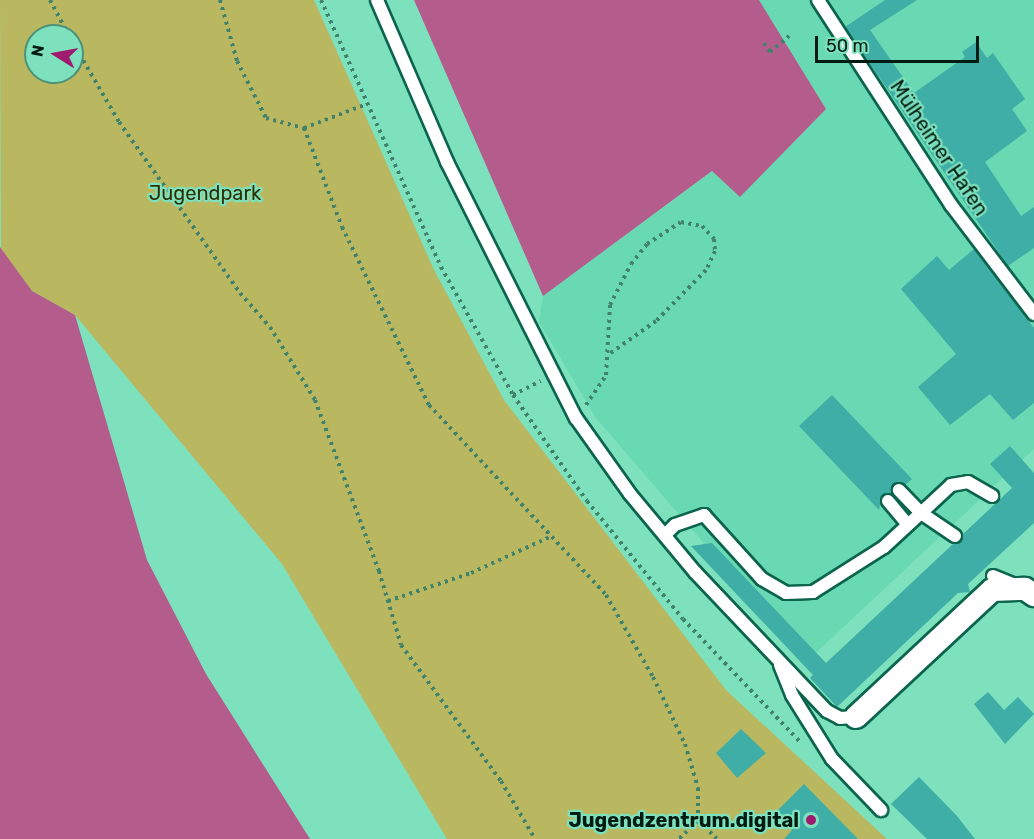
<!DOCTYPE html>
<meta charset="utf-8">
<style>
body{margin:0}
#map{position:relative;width:1034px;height:839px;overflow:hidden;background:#7de1bd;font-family:Rubik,sans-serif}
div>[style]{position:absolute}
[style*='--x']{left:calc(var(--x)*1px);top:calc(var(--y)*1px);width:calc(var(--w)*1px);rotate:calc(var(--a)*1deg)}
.built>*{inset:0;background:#68d9b2}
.green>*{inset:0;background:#b9b861}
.water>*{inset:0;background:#b45c8b}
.building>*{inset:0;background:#3eaea6}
.path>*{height:4px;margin-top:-2px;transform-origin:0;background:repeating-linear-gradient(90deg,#41826b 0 3px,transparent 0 7.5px)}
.roads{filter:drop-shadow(2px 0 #0c644c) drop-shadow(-2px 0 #0c644c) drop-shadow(0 2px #0c644c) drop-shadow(0 -2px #0c644c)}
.service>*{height:12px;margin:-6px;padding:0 6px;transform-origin:6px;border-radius:6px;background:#fff}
.minor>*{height:22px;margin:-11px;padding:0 11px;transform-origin:11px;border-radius:11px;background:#fff}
.dots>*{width:16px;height:16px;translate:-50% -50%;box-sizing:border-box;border:3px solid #7de1bd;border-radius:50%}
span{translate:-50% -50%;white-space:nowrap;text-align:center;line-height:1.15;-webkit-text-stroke:4.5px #7de1bd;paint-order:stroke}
.street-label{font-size:20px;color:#001b12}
.park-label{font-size:20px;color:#313002}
.poi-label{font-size:20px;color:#001b12;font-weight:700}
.right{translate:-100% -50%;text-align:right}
.north{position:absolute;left:24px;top:24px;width:60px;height:60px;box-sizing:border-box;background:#7de1bd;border:2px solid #4b9279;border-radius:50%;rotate:281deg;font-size:16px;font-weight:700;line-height:24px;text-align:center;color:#001b12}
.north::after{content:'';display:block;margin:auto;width:21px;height:27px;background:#9e1b6d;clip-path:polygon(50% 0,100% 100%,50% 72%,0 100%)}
.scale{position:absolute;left:815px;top:36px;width:164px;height:27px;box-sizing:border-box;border:3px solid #001b12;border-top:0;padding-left:8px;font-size:18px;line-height:21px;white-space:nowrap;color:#001b12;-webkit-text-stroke:4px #7de1bd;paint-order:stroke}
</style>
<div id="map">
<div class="built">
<div style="clip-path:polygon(759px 0,1034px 0,1034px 449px,806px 662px,596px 418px,539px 322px,543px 296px,713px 171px,740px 196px,826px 109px)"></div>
</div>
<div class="green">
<div style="clip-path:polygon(evenodd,0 0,314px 0,434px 270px,504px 400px,726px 690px,887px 839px,447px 839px,282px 564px,75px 315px,32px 291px,1px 250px,0 0,36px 36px,72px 36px,72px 72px,36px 72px,36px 36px)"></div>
</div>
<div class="water">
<div style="clip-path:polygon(414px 0,759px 0,826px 109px,740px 197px,712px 171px,543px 296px)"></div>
<div style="clip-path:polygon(0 247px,32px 291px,75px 315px,147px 560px,206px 674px,310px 839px,0 839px)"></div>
</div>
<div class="building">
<div style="clip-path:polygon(885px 0,917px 0,870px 30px,914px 93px,965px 57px,962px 52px,976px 42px,987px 58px,993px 53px,1025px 99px,1012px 109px,1027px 131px,985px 162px,1021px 216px,1034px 207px,1034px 248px,1008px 266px,845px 27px)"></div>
<div style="clip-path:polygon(974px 249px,1034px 328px,1034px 403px,1013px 420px,990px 394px,950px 425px,918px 387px,956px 354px,901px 289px,937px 256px,949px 270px)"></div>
<div style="clip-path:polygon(832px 395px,912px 479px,905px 485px,894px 484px,892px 494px,881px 498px,879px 510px,799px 426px)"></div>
<div style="clip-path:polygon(1010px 446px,1034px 473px,1034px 523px,968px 584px,970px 592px,958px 593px,837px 707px,810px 678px,813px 675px,691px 546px,712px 543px,826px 663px,953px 544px,961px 541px,963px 534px,1012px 488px,990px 464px)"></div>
<div style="clip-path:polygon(988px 692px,1004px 710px,1018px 697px,1034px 714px,1005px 744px,974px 704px)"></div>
<div style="clip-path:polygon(741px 729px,766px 753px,737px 778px,716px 753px)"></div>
<div style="clip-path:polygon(919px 777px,957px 816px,975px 839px,927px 839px,891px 804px)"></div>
<div style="clip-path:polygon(804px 784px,858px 839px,784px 839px,792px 830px,775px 813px)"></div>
</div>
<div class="path">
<div style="--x:50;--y:0;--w:41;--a:62.2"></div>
<div style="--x:220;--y:0;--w:63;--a:74.4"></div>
<div style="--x:237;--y:61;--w:64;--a:63"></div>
<div style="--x:266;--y:118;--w:39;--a:15"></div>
<div style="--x:304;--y:128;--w:106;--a:69"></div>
<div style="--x:342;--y:227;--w:198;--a:64"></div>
<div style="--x:429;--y:405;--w:260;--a:47"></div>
<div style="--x:606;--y:595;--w:95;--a:60.2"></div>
<div style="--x:653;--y:677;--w:74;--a:64.5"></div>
<div style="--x:685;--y:744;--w:46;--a:73.5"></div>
<div style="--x:698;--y:788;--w:33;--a:90"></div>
<div style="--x:698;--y:821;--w:26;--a:137"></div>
<div style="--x:321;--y:0;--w:293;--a:65.8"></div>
<div style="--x:441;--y:267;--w:147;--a:60.6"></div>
<div style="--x:513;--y:395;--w:129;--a:55.1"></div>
<div style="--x:587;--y:501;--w:152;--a:50.9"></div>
<div style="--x:683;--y:619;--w:170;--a:46.4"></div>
<div style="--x:72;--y:41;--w:94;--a:59.9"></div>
<div style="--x:119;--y:122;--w:209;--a:54.7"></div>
<div style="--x:240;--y:293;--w:45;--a:48.6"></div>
<div style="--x:270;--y:327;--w:86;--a:58.3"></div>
<div style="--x:315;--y:400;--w:183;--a:69.5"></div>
<div style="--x:379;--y:571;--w:77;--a:73.4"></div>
<div style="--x:401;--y:645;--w:169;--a:53.7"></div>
<div style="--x:501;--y:781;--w:67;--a:59.6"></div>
<div style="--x:764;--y:43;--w:11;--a:56"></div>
<div style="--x:770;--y:52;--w:25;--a:-40"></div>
<div style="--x:304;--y:128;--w:67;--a:-20.9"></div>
<div style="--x:513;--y:395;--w:31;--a:-27"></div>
<div style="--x:586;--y:405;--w:36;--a:-56"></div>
<div style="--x:606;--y:375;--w:70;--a:-86.7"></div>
<div style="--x:610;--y:305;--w:46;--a:-62.9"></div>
<div style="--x:631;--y:264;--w:26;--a:-51"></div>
<div style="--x:647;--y:244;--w:40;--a:-32.9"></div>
<div style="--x:681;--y:222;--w:21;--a:11"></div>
<div style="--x:702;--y:226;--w:18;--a:47"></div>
<div style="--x:714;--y:239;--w:12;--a:85"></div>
<div style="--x:715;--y:251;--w:21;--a:115"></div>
<div style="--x:706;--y:270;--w:71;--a:134.4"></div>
<div style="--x:656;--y:321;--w:57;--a:144.9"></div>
<div style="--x:388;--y:601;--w:88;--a:-18.6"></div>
<div style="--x:471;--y:573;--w:89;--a:-24.6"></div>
<div style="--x:699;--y:821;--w:25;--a:45"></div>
</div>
<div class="roads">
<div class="service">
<div style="--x:377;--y:0;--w:176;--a:66.6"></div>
<div style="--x:447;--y:162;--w:287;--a:63.3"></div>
<div style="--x:576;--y:418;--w:93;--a:54.6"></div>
<div style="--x:630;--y:494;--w:102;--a:50.2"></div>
<div style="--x:695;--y:572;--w:192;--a:46.5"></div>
<div style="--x:827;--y:711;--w:15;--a:28"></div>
<div style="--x:840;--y:718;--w:16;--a:-4"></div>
<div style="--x:818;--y:0;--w:244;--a:57"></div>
<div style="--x:951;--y:205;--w:137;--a:52.7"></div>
<div style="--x:888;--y:501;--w:31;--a:50"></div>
<div style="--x:665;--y:535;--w:14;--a:-45"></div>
<div style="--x:675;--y:525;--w:31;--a:-19"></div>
<div style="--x:704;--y:515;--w:86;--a:47.8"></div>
<div style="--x:762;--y:579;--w:28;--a:30"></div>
<div style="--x:786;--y:593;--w:27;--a:-2"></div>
<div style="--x:813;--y:592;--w:84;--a:-32.4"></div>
<div style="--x:884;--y:547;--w:50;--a:-42.6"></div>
<div style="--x:921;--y:513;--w:32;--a:-134"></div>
<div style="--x:955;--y:536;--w:41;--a:-145.9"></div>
<div style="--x:921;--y:513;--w:41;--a:-43"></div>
<div style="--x:951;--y:485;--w:17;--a:-10"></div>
<div style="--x:968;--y:482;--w:28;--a:30"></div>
<div style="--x:993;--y:576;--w:22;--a:22"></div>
<div style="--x:780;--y:665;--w:32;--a:68"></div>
<div style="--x:792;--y:695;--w:75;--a:58"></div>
<div style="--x:832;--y:759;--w:71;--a:46.1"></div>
</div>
<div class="minor">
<div style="--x:856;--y:717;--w:186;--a:-43"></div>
<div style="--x:992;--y:590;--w:33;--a:-2"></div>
<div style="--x:1025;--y:589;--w:11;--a:34"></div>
</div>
</div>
<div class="dots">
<div style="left:811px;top:820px;background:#9e1b6d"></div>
</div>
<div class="street-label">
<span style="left:939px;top:148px;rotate:56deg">Mülheimer Hafen</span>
</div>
<div class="park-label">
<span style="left:205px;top:193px">Jugendpark</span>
</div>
<div class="poi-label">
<span class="right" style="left:799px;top:820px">Jugendzentrum.digital</span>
</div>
<div class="north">N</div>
<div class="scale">50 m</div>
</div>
